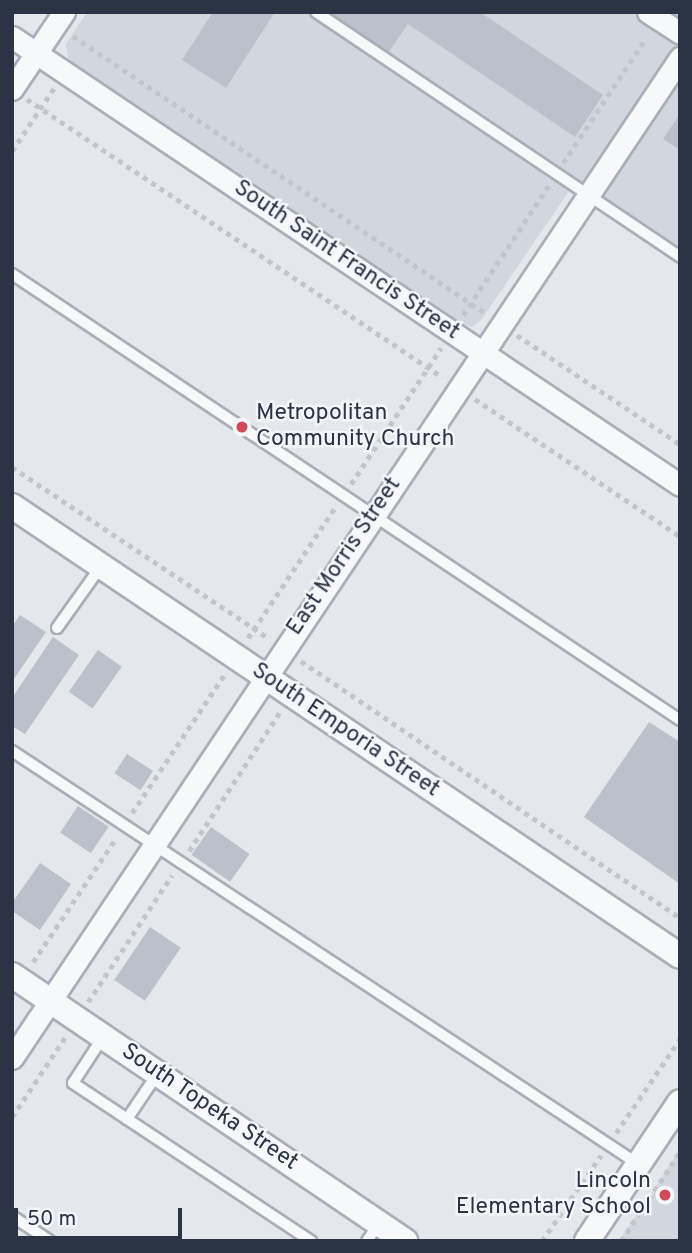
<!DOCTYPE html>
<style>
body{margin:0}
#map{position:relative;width:692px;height:1253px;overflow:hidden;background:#e4e7ec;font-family:Overpass,sans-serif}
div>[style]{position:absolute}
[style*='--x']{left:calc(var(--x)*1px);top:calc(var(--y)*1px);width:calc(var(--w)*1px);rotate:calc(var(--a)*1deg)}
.built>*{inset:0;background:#d2d6de}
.building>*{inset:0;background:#bbc0ca;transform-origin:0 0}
.path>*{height:4.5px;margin-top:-2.25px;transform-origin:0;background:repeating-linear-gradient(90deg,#c2c5cb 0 5px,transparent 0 10px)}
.roads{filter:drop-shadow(2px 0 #a9aeb7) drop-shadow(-2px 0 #a9aeb7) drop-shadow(0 2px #a9aeb7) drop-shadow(0 -2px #a9aeb7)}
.service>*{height:10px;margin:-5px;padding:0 5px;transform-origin:5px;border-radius:5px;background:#f7f8fa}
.minor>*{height:21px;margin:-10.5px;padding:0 10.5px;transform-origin:10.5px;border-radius:10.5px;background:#f7f8fa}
.tertiary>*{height:24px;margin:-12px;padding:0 12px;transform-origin:12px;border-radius:12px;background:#f7f8fa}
.dots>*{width:19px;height:19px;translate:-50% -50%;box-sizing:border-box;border:4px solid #f4f6f9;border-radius:50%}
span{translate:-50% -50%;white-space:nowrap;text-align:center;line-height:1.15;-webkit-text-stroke:5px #f4f6f9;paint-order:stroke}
.street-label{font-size:23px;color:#2b3445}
.poi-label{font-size:23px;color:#2b3445}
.left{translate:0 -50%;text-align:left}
.right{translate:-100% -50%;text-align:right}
.frame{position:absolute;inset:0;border:14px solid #2b3445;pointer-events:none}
.scale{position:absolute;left:14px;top:1208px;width:168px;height:32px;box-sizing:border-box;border:4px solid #2b3445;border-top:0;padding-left:9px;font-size:21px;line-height:24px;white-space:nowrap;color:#2b3445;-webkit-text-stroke:5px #f4f6f9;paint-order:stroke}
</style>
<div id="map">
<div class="built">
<div style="clip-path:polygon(87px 12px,680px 12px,680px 262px,569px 191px,482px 319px,473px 327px,463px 324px,69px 63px,66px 44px)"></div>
<div style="clip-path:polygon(680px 1150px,680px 1241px,619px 1241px)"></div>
</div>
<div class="building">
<div style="clip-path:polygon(213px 12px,275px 12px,226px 88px,182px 60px)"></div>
<div style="clip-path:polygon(327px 12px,480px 12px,603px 95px,575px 137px,408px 24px,388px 53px)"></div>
<div style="clip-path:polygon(680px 114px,680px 150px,663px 139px)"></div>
<div style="clip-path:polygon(20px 615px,46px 632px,12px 682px,12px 627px)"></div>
<div style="clip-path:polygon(53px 637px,79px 655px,25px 734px,12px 726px,12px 698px)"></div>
<div style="left:98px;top:650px;width:29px;height:51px;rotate:35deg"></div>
<div style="clip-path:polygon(649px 722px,680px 742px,680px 884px,584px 817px)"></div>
<div style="left:127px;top:754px;width:31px;height:23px;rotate:33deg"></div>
<div style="left:78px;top:806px;width:37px;height:32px;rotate:34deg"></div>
<div style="left:211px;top:827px;width:47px;height:34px;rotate:35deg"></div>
<div style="clip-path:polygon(40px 863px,71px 884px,40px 930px,12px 911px,12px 903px)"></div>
<div style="left:150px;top:927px;width:37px;height:64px;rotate:34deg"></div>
</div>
<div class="path">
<div style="--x:73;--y:36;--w:499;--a:33.9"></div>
<div style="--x:27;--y:99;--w:500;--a:33.8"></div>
<div style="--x:12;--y:151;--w:76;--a:-56.3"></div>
<div style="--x:563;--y:163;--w:150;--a:-56.4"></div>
<div style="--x:463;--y:315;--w:156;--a:-56.5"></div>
<div style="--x:517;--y:335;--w:196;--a:33.8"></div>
<div style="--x:475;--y:399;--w:247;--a:33.8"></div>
<div style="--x:12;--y:467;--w:308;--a:33.7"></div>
<div style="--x:351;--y:484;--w:163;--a:-56.5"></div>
<div style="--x:248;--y:638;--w:159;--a:-56.3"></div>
<div style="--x:301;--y:661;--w:458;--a:34.1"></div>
<div style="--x:132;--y:813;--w:166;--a:-56.3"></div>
<div style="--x:189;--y:851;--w:166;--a:-56.8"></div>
<div style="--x:33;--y:962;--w:149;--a:-56.2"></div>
<div style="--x:88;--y:1002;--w:152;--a:-56.5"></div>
<div style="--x:12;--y:1117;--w:97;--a:-56.3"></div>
<div style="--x:616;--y:1133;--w:114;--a:-55.8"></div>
<div style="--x:542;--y:1241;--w:104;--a:-55.5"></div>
<div style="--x:621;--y:1241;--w:107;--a:-56.5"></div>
</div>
<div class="roads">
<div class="service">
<div style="--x:316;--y:12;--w:439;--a:33.9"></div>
<div style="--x:12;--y:274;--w:803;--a:33.73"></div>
<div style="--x:57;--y:628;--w:76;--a:-54.6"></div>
<div style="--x:12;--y:751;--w:750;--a:33.41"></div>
<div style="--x:103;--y:1037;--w:55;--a:123.1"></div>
<div style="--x:73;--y:1083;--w:286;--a:33.6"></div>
<div style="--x:127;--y:1119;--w:55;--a:-56"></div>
<div style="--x:12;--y:1216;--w:45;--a:33.3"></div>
<div style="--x:367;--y:1241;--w:22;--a:-56"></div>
</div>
<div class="minor">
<div style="--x:648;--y:12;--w:38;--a:33"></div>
<div style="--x:12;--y:37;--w:804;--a:33.85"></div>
<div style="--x:12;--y:89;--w:93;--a:-56"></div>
<div style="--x:12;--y:1058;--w:1203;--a:-56.26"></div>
</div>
<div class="tertiary">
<div style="--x:12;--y:506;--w:805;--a:33.97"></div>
<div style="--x:12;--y:975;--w:475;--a:34.1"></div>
<div style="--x:587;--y:1241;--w:167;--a:-56.2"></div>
</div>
</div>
<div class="dots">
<div style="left:242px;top:427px;background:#d1495b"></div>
<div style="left:665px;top:1195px;background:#d1495b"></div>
</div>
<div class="street-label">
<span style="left:346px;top:261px;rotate:34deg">South Saint Francis Street</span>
<span style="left:345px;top:557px;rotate:-56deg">East Morris Street</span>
<span style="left:345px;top:731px;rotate:34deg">South Emporia Street</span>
<span style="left:209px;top:1108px;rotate:34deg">South Topeka Street</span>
</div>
<div class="poi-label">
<span class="left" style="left:256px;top:427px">Metropolitan<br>Community Church</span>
<span class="right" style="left:651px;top:1195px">Lincoln<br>Elementary School</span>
</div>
<div class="frame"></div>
<div class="scale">50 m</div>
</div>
